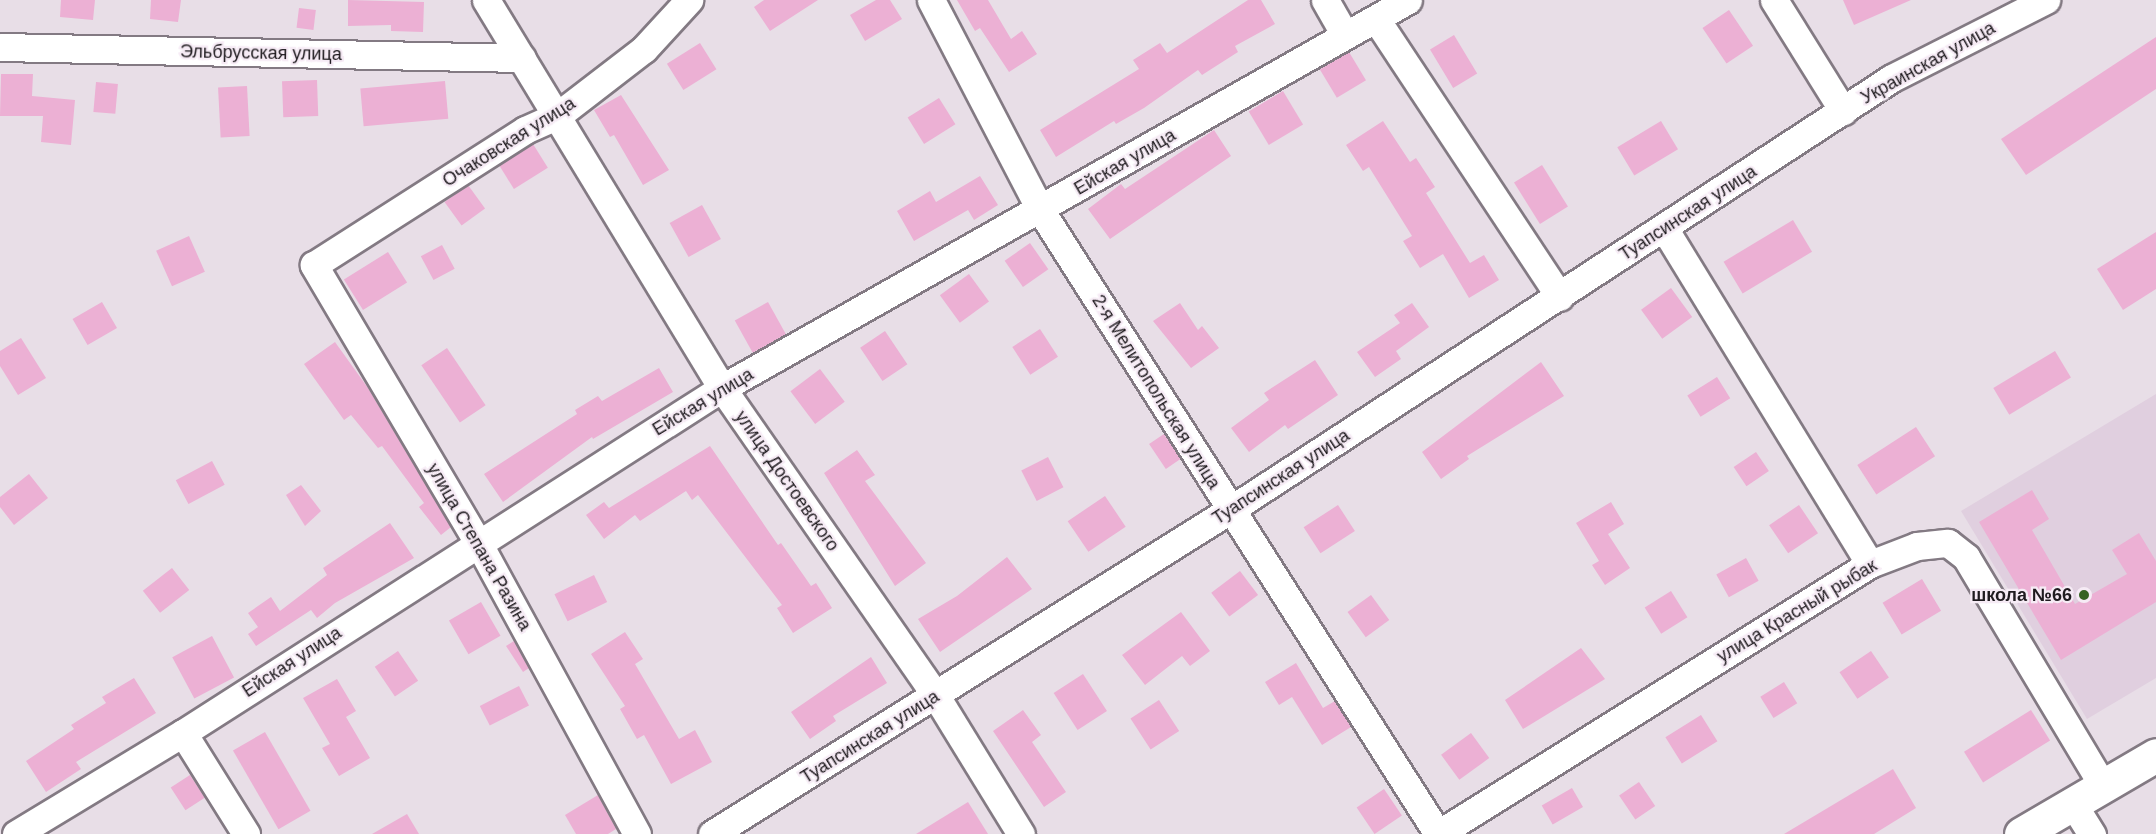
<!DOCTYPE html>
<meta charset="utf-8">
<style>
body{margin:0}
#map{position:relative;width:2156px;height:834px;overflow:hidden;background:#e8dee7;font-family:Arial,sans-serif}
div>[style]{position:absolute}
[style*='--x']{left:calc(var(--x)*1px);top:calc(var(--y)*1px);width:calc(var(--w)*1px);rotate:calc(var(--a)*1deg)}
.built>*{inset:0;background:#e0cfdf}
.building>*{inset:0;background:#ecb0d4;transform-origin:0 0}
.roads{filter:drop-shadow(2px 0 #837a83) drop-shadow(-2px 0 #837a83) drop-shadow(0 2px #837a83) drop-shadow(0 -2px #837a83)}
.street>*{height:27px;margin:-13.5px;padding:0 13.5px;transform-origin:13.5px;border-radius:13.5px;background:#fff}
.secondary>*{height:33px;margin:-16.5px;padding:0 16.5px;transform-origin:16.5px;border-radius:16.5px;background:#fff}
.dots>*{width:16px;height:16px;translate:-50% -50%;box-sizing:border-box;border:3px solid #f6ebf5;border-radius:50%}
span{translate:-50% -50%;white-space:nowrap;text-align:center;line-height:1.15;-webkit-text-stroke:4.5px #f6ebf5;paint-order:stroke}
.street-label{font-size:18px;color:#1f1b1f}
.poi-label{font-size:18px;color:#1f1b1f;font-weight:700}
.right{translate:-100% -50%;text-align:right}
</style>
<div id="map">
<div class="built">
<div style="clip-path:polygon(2156px 394px,2156px 678px,2087px 719px,1961px 511px)"></div>
</div>
<div class="building">
<div style="clip-path:polygon(61px 0,95px 0,93px 20px,60px 17px)"></div>
<div style="clip-path:polygon(151px 0,181px 0,178px 22px,150px 19px)"></div>
<div style="clip-path:polygon(348px 0,424px 2px,423px 32px,391px 31px,391px 25px,348px 26px)"></div>
<div style="clip-path:polygon(764px 0,818px 0,770px 31px,754px 7px)"></div>
<div style="clip-path:polygon(876px 0,890px 0,902px 19px,865px 41px,850px 15px)"></div>
<div style="clip-path:polygon(957px 0,988px 0,1011px 39px,1022px 31px,1037px 54px,1009px 72px,980px 28px,975px 31px)"></div>
<div style="clip-path:polygon(1248px 0,1261px 0,1275px 24px,1235px 46px,1238px 52px,1202px 75px,1198px 70px,1144px 108px,1116px 124px,1114px 121px,1056px 157px,1040px 130px,1139px 69px,1133px 60px,1160px 43px,1167px 53px)"></div>
<div style="clip-path:polygon(1843px 0,1911px 0,1854px 25px)"></div>
<div style="left:299px;top:8px;width:17px;height:20px;rotate:7deg"></div>
<div style="left:1729px;top:10px;width:43px;height:32px;rotate:56deg"></div>
<div style="left:1454px;top:35px;width:45px;height:28px;rotate:59deg"></div>
<div style="clip-path:polygon(2156px 37px,2156px 89px,2026px 175px,2001px 139px)"></div>
<div style="left:700px;top:43px;width:31px;height:39px;rotate:58deg"></div>
<div style="left:1349px;top:52px;width:33px;height:34px;rotate:59deg"></div>
<div style="clip-path:polygon(1px 74px,33px 74px,32px 96px,75px 100px,71px 145px,41px 142px,43px 116px,0 116px)"></div>
<div style="left:317px;top:80px;width:36px;height:35px;rotate:88deg"></div>
<div style="left:445px;top:81px;width:38px;height:85px;rotate:85deg"></div>
<div style="left:96px;top:82px;width:22px;height:30px;rotate:5deg"></div>
<div style="left:247px;top:86px;width:50px;height:29px;rotate:87deg"></div>
<div style="left:1283px;top:91px;width:39px;height:40px;rotate:59deg"></div>
<div style="clip-path:polygon(621px 95px,669px 170px,643px 185px,614px 135px,610px 137px,594px 110px)"></div>
<div style="left:939px;top:98px;width:31px;height:37px;rotate:58deg"></div>
<div style="clip-path:polygon(1383px 121px,1410px 162px,1416px 158px,1435px 187px,1426px 193px,1470px 263px,1484px 255px,1499px 280px,1469px 298px,1443px 254px,1420px 268px,1403px 241px,1412px 236px,1369px 167px,1363px 171px,1346px 145px)"></div>
<div style="left:1661px;top:121px;width:33px;height:51px;rotate:59deg"></div>
<div style="clip-path:polygon(1214px 130px,1231px 156px,1110px 239px,1088px 209px,1121px 184px,1125px 189px)"></div>
<div style="left:533px;top:144px;width:28px;height:40px;rotate:58deg"></div>
<div style="left:1542px;top:165px;width:49px;height:33px;rotate:58deg"></div>
<div style="clip-path:polygon(980px 176px,998px 205px,974px 220px,968px 210px,914px 241px,897px 211px,930px 191px,936px 202px)"></div>
<div style="left:468px;top:185px;width:29px;height:29px;rotate:54deg"></div>
<div style="left:702px;top:205px;width:39px;height:37px;rotate:61deg"></div>
<div style="left:1793px;top:220px;width:37px;height:81px;rotate:59deg"></div>
<div style="clip-path:polygon(2156px 232px,2156px 289px,2123px 310px,2097px 269px)"></div>
<div style="left:189px;top:236px;width:39px;height:36px;rotate:66deg"></div>
<div style="left:1030px;top:243px;width:32px;height:31px;rotate:55deg"></div>
<div style="left:442px;top:245px;width:27px;height:24px;rotate:62deg"></div>
<div style="left:388px;top:252px;width:36px;height:52px;rotate:58deg"></div>
<div style="left:969px;top:274px;width:34px;height:36px;rotate:54deg"></div>
<div style="left:1671px;top:288px;width:36px;height:37px;rotate:54deg"></div>
<div style="left:102px;top:302px;width:30px;height:34px;rotate:60deg"></div>
<div style="left:768px;top:302px;width:37px;height:38px;rotate:61deg"></div>
<div style="clip-path:polygon(1180px 303px,1198px 330px,1202px 326px,1219px 348px,1191px 368px,1153px 321px)"></div>
<div style="clip-path:polygon(1412px 303px,1429px 327px,1396px 351px,1401px 359px,1375px 377px,1357px 352px,1400px 323px,1394px 315px)"></div>
<div style="left:1040px;top:329px;width:33px;height:33px;rotate:57deg"></div>
<div style="left:885px;top:331px;width:40px;height:30px;rotate:56deg"></div>
<div style="clip-path:polygon(21px 338px,46px 378px,18px 395px,0 366px,0 351px)"></div>
<div style="clip-path:polygon(335px 342px,368px 388px,451px 527px,441px 535px,419px 507px,424px 503px,382px 446px,378px 448px,351px 415px,344px 420px,304px 364px)"></div>
<div style="left:447px;top:348px;width:69px;height:31px;rotate:56deg"></div>
<div style="left:2055px;top:351px;width:31px;height:72px;rotate:59deg"></div>
<div style="clip-path:polygon(1315px 360px,1338px 395px,1288px 429px,1285px 425px,1249px 452px,1231px 428px,1269px 400px,1264px 393px)"></div>
<div style="clip-path:polygon(1541px 362px,1564px 396px,1467px 456px,1469px 459px,1441px 479px,1422px 452px)"></div>
<div style="clip-path:polygon(659px 368px,673px 392px,593px 439px,592px 437px,503px 502px,484px 474px,577px 414px,575px 410px,598px 396px,602px 401px)"></div>
<div style="left:820px;top:369px;width:41px;height:37px;rotate:53deg"></div>
<div style="left:1717px;top:377px;width:25px;height:35px;rotate:58deg"></div>
<div style="left:1916px;top:427px;width:35px;height:70px;rotate:57deg"></div>
<div style="left:1164px;top:434px;width:30px;height:18px;rotate:56deg"></div>
<div style="clip-path:polygon(710px 446px,778px 545px,781px 543px,811px 586px,816px 583px,832px 608px,793px 633px,777px 608px,782px 605px,698px 495px,692px 500px,686px 491px,640px 521px,635px 515px,604px 539px,586px 515px,604px 502px,609px 508px)"></div>
<div style="clip-path:polygon(857px 450px,875px 475px,865px 481px,926px 563px,895px 586px,824px 473px)"></div>
<div style="left:1756px;top:452px;width:23px;height:27px;rotate:56deg"></div>
<div style="left:1048px;top:457px;width:34px;height:30px;rotate:63deg"></div>
<div style="left:212px;top:461px;width:27px;height:41px;rotate:62deg"></div>
<div style="clip-path:polygon(29px 474px,48px 498px,14px 525px,0 507px,0 497px)"></div>
<div style="clip-path:polygon(301px 485px,321px 511px,305px 526px,286px 495px)"></div>
<div style="clip-path:polygon(2032px 490px,2049px 519px,2032px 530px,2075px 604px,2127px 574px,2112px 550px,2139px 533px,2156px 561px,2156px 602px,2061px 660px,1979px 522px)"></div>
<div style="left:1105px;top:496px;width:37px;height:45px;rotate:56deg"></div>
<div style="clip-path:polygon(1611px 502px,1624px 524px,1608px 534px,1630px 568px,1605px 585px,1592px 565px,1599px 561px,1576px 523px)"></div>
<div style="left:1338px;top:505px;width:31px;height:41px;rotate:57deg"></div>
<div style="left:1799px;top:505px;width:34px;height:36px;rotate:56deg"></div>
<div style="clip-path:polygon(390px 523px,414px 558px,335px 603px,317px 618px,311px 610px,256px 646px,248px 634px,258px 627px,248px 613px,271px 597px,280px 611px,327px 575px,323px 568px)"></div>
<div style="clip-path:polygon(1007px 557px,1032px 589px,940px 652px,918px 619px,957px 596px)"></div>
<div style="left:1746px;top:558px;width:26px;height:34px;rotate:61deg"></div>
<div style="left:172px;top:568px;width:28px;height:37px;rotate:52deg"></div>
<div style="left:1240px;top:571px;width:30px;height:36px;rotate:53deg"></div>
<div style="left:594px;top:575px;width:30px;height:44px;rotate:64deg"></div>
<div style="left:1922px;top:579px;width:37px;height:46px;rotate:59deg"></div>
<div style="left:1671px;top:591px;width:31px;height:31px;rotate:58deg"></div>
<div style="left:1371px;top:595px;width:31px;height:29px;rotate:54deg"></div>
<div style="left:481px;top:602px;width:39px;height:37px;rotate:60deg"></div>
<div style="clip-path:polygon(1181px 612px,1210px 651px,1190px 666px,1182px 656px,1145px 685px,1122px 655px)"></div>
<div style="clip-path:polygon(625px 632px,643px 659px,635px 664px,679px 739px,695px 730px,712px 762px,671px 784px,644px 735px,637px 739px,620px 709px,625px 706px,591px 654px)"></div>
<div style="left:212px;top:636px;width:47px;height:45px;rotate:62deg"></div>
<div style="clip-path:polygon(514px 641px,529px 668px,523px 672px,506px 646px)"></div>
<div style="clip-path:polygon(1581px 648px,1605px 679px,1523px 729px,1505px 700px)"></div>
<div style="left:398px;top:651px;width:36px;height:28px;rotate:56deg"></div>
<div style="left:1871px;top:651px;width:32px;height:38px;rotate:56deg"></div>
<div style="clip-path:polygon(871px 657px,887px 683px,833px 716px,836px 721px,810px 739px,791px 712px)"></div>
<div style="clip-path:polygon(1296px 663px,1323px 708px,1335px 701px,1351px 727px,1322px 745px,1292px 697px,1279px 705px,1265px 682px)"></div>
<div style="left:1083px;top:674px;width:44px;height:35px;rotate:57deg"></div>
<div style="clip-path:polygon(134px 678px,156px 713px,76px 762px,81px 769px,46px 792px,26px 761px,74px 729px,71px 725px,106px 703px,102px 697px)"></div>
<div style="clip-path:polygon(337px 679px,356px 711px,346px 717px,370px 758px,339px 776px,322px 748px,330px 744px,303px 698px)"></div>
<div style="left:1784px;top:682px;width:25px;height:28px;rotate:58deg"></div>
<div style="left:519px;top:686px;width:22px;height:44px;rotate:63deg"></div>
<div style="left:1159px;top:700px;width:37px;height:34px;rotate:57deg"></div>
<div style="clip-path:polygon(1023px 710px,1041px 735px,1032px 742px,1066px 792px,1044px 807px,993px 731px)"></div>
<div style="left:2031px;top:710px;width:36px;height:79px;rotate:58deg"></div>
<div style="left:1701px;top:715px;width:31px;height:42px;rotate:58deg"></div>
<div style="left:265px;top:732px;width:91px;height:37px;rotate:60deg"></div>
<div style="left:1471px;top:733px;width:31px;height:37px;rotate:54deg"></div>
<div style="clip-path:polygon(1893px 769px,1916px 808px,1874px 834px,1784px 834px)"></div>
<div style="left:190px;top:775px;width:27px;height:23px;rotate:57deg"></div>
<div style="left:1639px;top:782px;width:29px;height:24px;rotate:56deg"></div>
<div style="left:1572px;top:788px;width:22px;height:35px;rotate:60deg"></div>
<div style="left:1384px;top:789px;width:32px;height:33px;rotate:56deg"></div>
<div style="clip-path:polygon(598px 795px,616px 829px,608px 834px,576px 834px,565px 815px)"></div>
<div style="clip-path:polygon(968px 802px,988px 834px,916px 834px)"></div>
<div style="clip-path:polygon(407px 814px,419px 834px,372px 834px)"></div>
</div>
<div class="roads">
<div class="street">
<div style="--x:486;--y:0;--w:454;--a:58.7"></div>
<div style="--x:722;--y:388;--w:375;--a:55.2"></div>
<div style="--x:936;--y:696;--w:162;--a:58.4"></div>
<div style="--x:931;--y:0;--w:238;--a:62.5"></div>
<div style="--x:1041;--y:211;--w:739;--a:57.49"></div>
<div style="--x:1438;--y:834;--w:509;--a:-32.01"></div>
<div style="--x:1870;--y:564;--w:50;--a:-21"></div>
<div style="--x:1917;--y:546;--w:31;--a:-6"></div>
<div style="--x:1948;--y:543;--w:23;--a:38"></div>
<div style="--x:1966;--y:557;--w:267;--a:59.1"></div>
<div style="--x:1325;--y:0;--w:40;--a:60.3"></div>
<div style="--x:1774;--y:0;--w:131;--a:58.1"></div>
<div style="--x:1376;--y:19;--w:333;--a:56.5"></div>
<div style="--x:0;--y:47;--w:522;--a:1.21"></div>
<div style="--x:1664;--y:228;--w:394;--a:58.5"></div>
<div style="--x:183;--y:733;--w:119;--a:58"></div>
<div style="--x:2073;--y:804;--w:36;--a:58"></div>
<div style="--x:16;--y:834;--w:195;--a:-31.2"></div>
<div style="--x:183;--y:733;--w:640;--a:-32.62"></div>
<div style="--x:722;--y:388;--w:788;--a:-29.49"></div>
<div style="--x:637;--y:834;--w:334;--a:-118.6"></div>
<div style="--x:477;--y:541;--w:321;--a:-120.6"></div>
<div style="--x:314;--y:265;--w:250;--a:-32.6"></div>
<div style="--x:525;--y:130;--w:35;--a:-24"></div>
<div style="--x:557;--y:116;--w:110;--a:-37.6"></div>
<div style="--x:644;--y:49;--w:67;--a:-47.4"></div>
<div style="--x:712;--y:834;--w:611;--a:-32.03"></div>
<div style="--x:1230;--y:510;--w:790;--a:-33.13"></div>
<div style="--x:1892;--y:78;--w:173;--a:-26.9"></div>
</div>
<div class="secondary">
<div style="--x:2021;--y:834;--w:156;--a:-30.3"></div>
</div>
</div>
<div class="dots">
<div style="left:2084px;top:595px;background:#366322"></div>
</div>
<div class="street-label">
<span style="left:261px;top:53px;rotate:1deg">Эльбрусская улица</span>
<span style="left:1928px;top:63px;rotate:-29deg">Украинская улица</span>
<span style="left:509px;top:142px;rotate:-32deg">Очаковская улица</span>
<span style="left:1125px;top:162px;rotate:-30deg">Ейская улица</span>
<span style="left:1688px;top:213px;rotate:-33deg">Туапсинская улица</span>
<span style="left:1156px;top:392px;rotate:58deg">2-я Мелитопольская улица</span>
<span style="left:703px;top:402px;rotate:-31deg">Ейская улица</span>
<span style="left:1281px;top:477px;rotate:-33deg">Туапсинская улица</span>
<span style="left:787px;top:481px;rotate:55deg">улица Достоевского</span>
<span style="left:479px;top:547px;rotate:60deg">улица Степана Разина</span>
<span style="left:1797px;top:611px;rotate:-31deg">улица Красный рыбак</span>
<span style="left:292px;top:662px;rotate:-33deg">Ейская улица</span>
<span style="left:870px;top:737px;rotate:-32deg">Туапсинская улица</span>
</div>
<div class="poi-label">
<span class="right" style="left:2072px;top:595px">школа №66</span>
</div>
</div>
